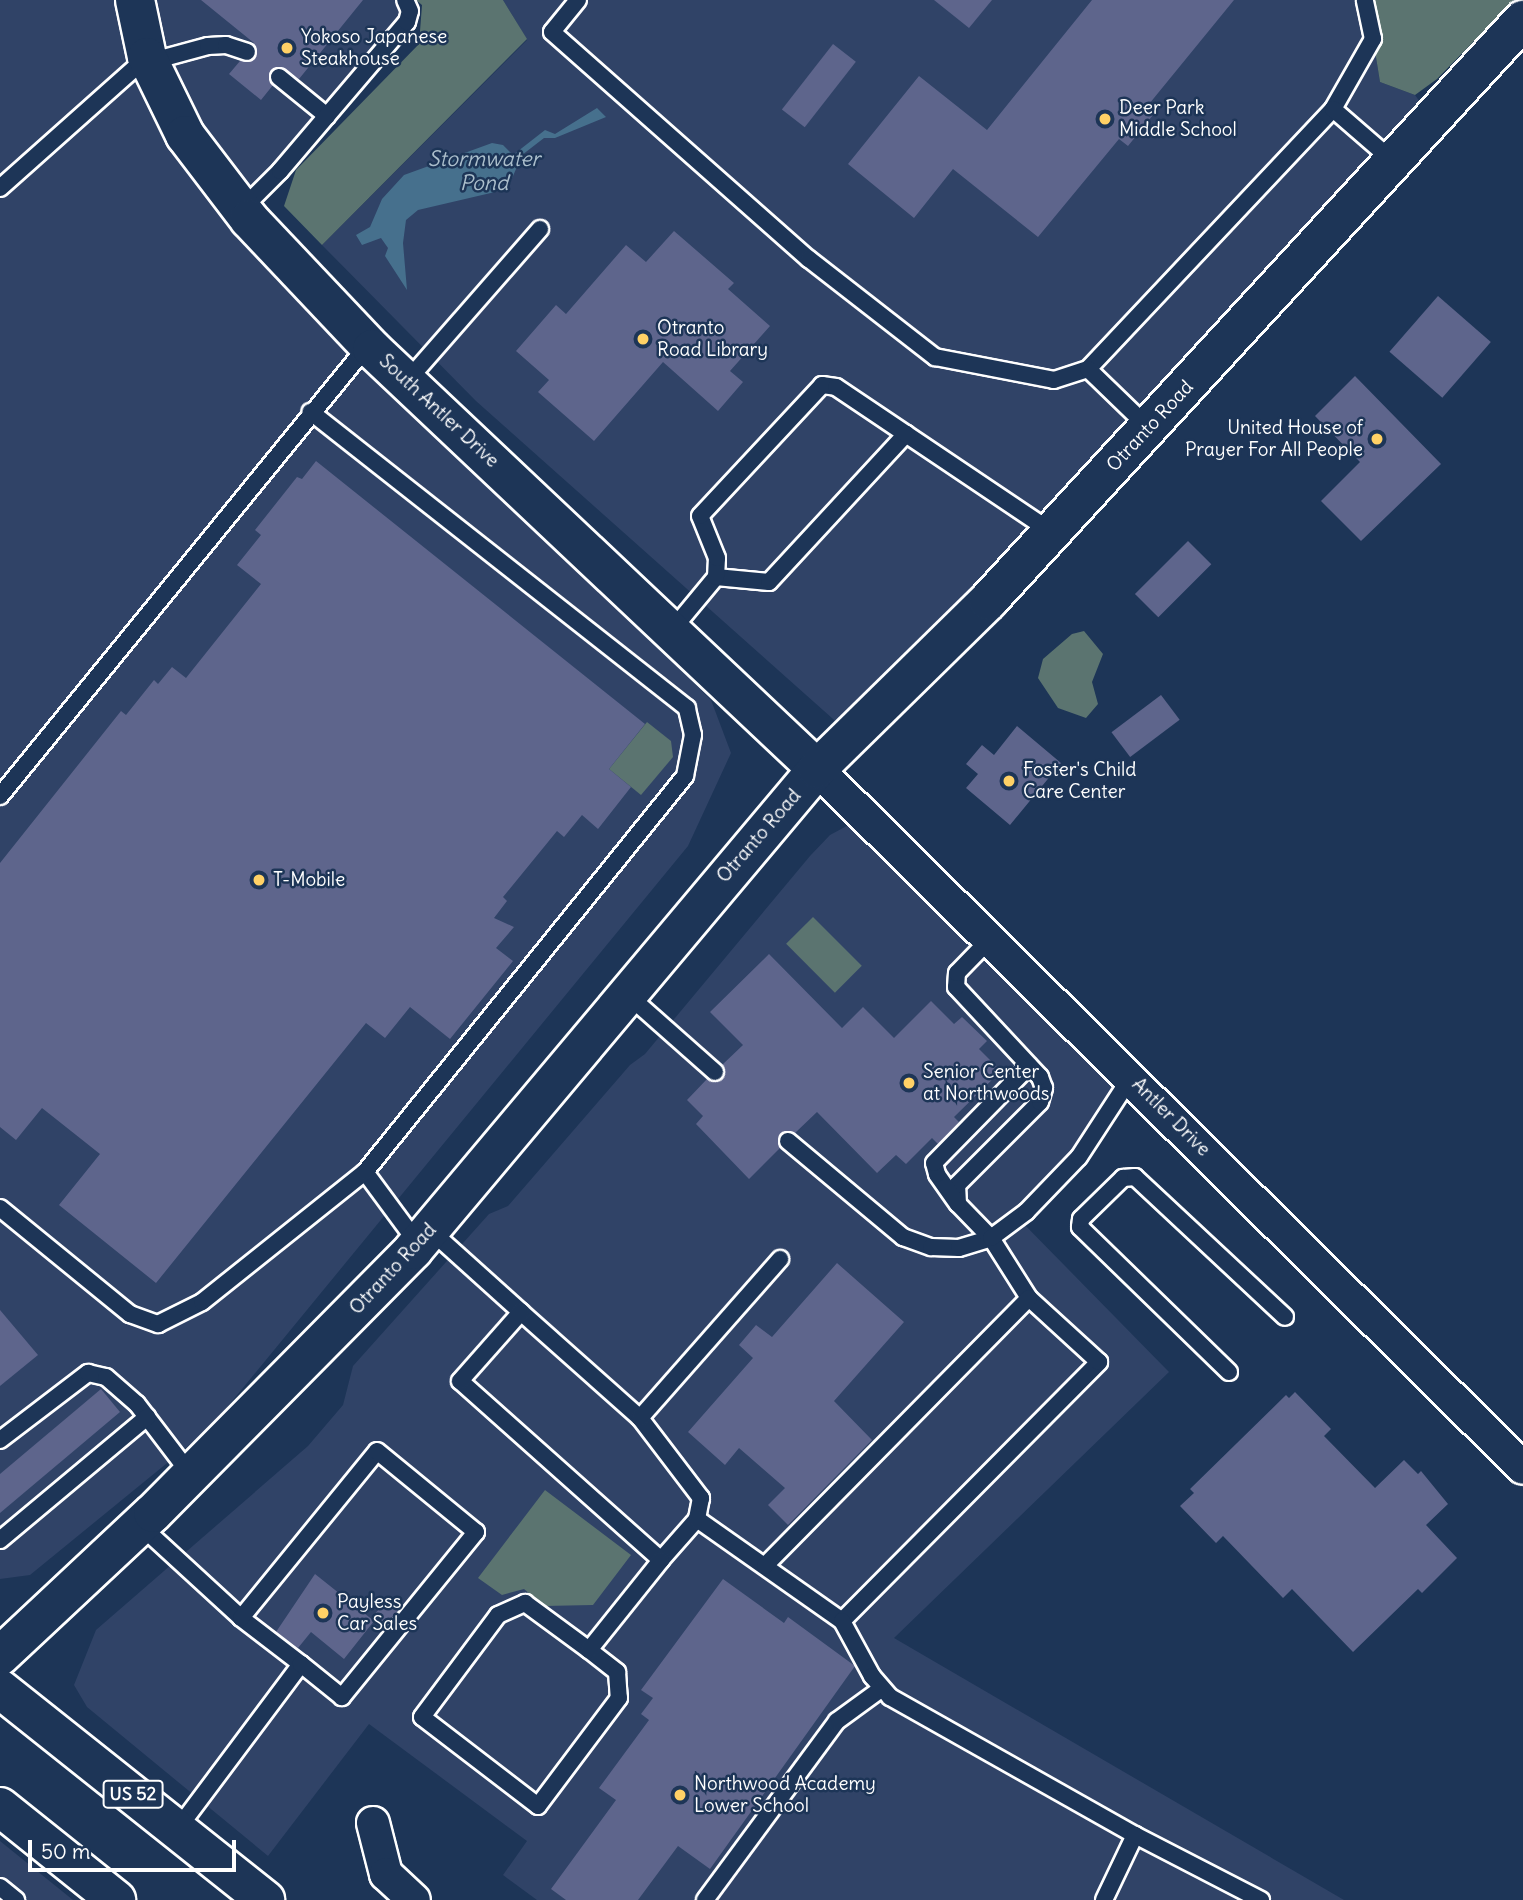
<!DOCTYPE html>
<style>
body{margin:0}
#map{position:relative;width:1523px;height:1900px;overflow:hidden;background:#1d3557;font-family:Delius,sans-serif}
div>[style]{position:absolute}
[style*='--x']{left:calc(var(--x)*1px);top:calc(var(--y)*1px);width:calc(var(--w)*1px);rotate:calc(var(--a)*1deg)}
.built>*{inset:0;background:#304367}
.green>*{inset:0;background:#5b7470;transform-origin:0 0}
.water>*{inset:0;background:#46708d}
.building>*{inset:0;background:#5e658c;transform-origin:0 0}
.roads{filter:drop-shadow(2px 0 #fff) drop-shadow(-2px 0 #fff) drop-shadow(0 2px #fff) drop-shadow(0 -2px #fff)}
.service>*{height:16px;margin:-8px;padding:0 8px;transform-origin:8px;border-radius:8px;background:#1d3557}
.minor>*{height:32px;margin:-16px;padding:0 16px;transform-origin:16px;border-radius:16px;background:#1d3557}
.tertiary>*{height:38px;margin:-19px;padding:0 19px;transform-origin:19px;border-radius:19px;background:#1d3557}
.trunk>*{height:38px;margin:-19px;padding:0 19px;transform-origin:19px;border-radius:19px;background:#1d3557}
.dots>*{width:19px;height:19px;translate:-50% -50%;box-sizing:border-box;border:4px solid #1d3557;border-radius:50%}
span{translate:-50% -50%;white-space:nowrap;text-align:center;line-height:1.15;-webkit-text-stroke:5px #1d3557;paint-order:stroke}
.shield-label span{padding:2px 5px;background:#1d3557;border:2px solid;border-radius:5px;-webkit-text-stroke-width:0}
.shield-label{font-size:18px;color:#fff;font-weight:700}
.poi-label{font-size:19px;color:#fff}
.left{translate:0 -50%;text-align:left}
.right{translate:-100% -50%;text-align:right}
.street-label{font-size:19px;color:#fff}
.water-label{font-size:21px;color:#acbfcc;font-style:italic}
.scale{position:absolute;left:28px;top:1840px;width:208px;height:32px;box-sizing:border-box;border:4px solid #fff;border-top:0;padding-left:9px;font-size:21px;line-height:24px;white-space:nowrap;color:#fff;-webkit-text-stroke:5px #1d3557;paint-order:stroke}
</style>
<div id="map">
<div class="built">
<div style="clip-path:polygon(0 0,409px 0,415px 16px,401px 46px,236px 230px,711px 700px,731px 753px,688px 846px,210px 1428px,30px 1575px,0 1579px)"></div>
<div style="clip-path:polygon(503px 0,1361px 0,1371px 26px,1380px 82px,1415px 95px,1432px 119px,851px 735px,476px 401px,322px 245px,527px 40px)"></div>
<div style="clip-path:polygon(856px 821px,1131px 1077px,1102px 1124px,1018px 1218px,1169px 1372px,894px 1638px,1344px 1900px,537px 1900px,503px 1875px,527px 1841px,369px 1724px,268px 1856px,87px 1707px,74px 1685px,96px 1630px,308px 1446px,343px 1405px,353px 1366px,489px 1214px,508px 1206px,630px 1065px,645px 1054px,810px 856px,830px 835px)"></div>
<div style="clip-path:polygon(0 1841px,73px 1900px,0 1900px)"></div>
</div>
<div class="green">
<div style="clip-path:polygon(416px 0,503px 0,527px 39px,322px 245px,284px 206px,296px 170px,419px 44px,422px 5px)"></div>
<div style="clip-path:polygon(1361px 0,1514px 0,1437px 79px,1415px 95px,1380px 82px,1371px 26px)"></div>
<div style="clip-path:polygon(1084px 631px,1103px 654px,1092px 682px,1098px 704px,1086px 718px,1058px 708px,1038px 678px,1043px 659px,1072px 634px)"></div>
<div style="clip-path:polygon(647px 722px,671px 741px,673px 757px,641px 795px,609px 769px)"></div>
<div style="left:813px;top:917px;width:69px;height:38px;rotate:45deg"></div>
<div style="clip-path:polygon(545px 1490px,631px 1555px,593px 1605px,544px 1606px,524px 1589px,502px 1595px,478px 1578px)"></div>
</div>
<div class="water">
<div style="clip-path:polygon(597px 108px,606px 117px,555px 138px,544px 138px,522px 155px,510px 183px,495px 192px,418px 210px,406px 220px,403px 243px,407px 290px,385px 256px,388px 248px,381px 238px,362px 245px,356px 235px,370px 227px,382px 199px,404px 175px,492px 143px,503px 145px,513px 155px,545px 130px,555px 134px)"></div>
</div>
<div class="building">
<div style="clip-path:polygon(201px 0,363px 0,299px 79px,281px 67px,271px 70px,273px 85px,261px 100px,229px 74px,240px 61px,254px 59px,254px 43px)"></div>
<div style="clip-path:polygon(934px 0,992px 0,969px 28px)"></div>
<div style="clip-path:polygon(1092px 0,1234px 0,1145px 109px,1153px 115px,1128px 146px,1119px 139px,1038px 237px,953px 169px,914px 218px,848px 164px,919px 76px,987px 130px)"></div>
<div style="left:833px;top:44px;width:29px;height:83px;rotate:38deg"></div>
<div style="clip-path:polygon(674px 231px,734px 283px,728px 289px,770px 326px,730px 371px,743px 382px,718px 411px,663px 362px,594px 441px,538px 392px,549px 380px,516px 351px,556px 305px,566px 314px,626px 245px,646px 262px)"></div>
<div style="left:1438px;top:296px;width:70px;height:74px;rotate:41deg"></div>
<div style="clip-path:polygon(1355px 376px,1441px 464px,1361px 541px,1321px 501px,1360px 462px,1315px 416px)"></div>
<div style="clip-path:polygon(316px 461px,645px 724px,609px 769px,631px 787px,598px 829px,582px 815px,564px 837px,557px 831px,503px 897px,507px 901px,494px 918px,514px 927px,496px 948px,513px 961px,450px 1039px,410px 1007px,385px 1038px,366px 1023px,156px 1283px,59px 1205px,100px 1154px,42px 1108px,16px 1140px,0 1127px,0 863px,121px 711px,126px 715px,154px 680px,158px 684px,172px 667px,186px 678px,261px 584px,237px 565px,261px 535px,255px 530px,297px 477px,302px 479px)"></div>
<div style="left:1188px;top:541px;width:33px;height:75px;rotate:45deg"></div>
<div style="left:1161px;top:695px;width:31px;height:62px;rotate:53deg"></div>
<div style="clip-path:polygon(1017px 726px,1061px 763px,1010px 825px,966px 788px,978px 774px,966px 764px,982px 745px,994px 755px)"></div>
<div style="clip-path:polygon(769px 954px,842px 1028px,863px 1007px,894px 1038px,931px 1001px,954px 1024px,962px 1017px,987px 1041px,979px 1049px,1001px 1071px,954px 1117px,959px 1122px,938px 1144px,932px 1138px,906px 1164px,896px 1155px,877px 1173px,817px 1112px,795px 1133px,780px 1134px,780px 1148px,749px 1179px,696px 1124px,703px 1116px,687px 1100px,707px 1079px,722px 1079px,722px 1065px,743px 1045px,710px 1012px)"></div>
<div style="clip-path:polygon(837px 1263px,904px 1322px,834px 1401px,872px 1440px,788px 1525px,768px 1505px,785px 1488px,739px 1448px,725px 1465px,688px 1432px,753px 1358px,739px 1345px,756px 1325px,772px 1337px)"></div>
<div style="clip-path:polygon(0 1310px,38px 1355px,0 1386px)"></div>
<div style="clip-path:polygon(101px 1389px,120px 1412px,0 1513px,0 1474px)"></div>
<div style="clip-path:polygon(1295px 1392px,1331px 1429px,1324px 1436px,1375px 1488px,1404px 1460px,1418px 1474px,1421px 1471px,1448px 1504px,1426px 1525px,1457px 1558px,1422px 1593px,1418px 1589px,1353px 1652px,1292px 1589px,1283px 1598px,1223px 1536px,1216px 1543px,1180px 1506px,1194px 1493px,1190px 1489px,1286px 1395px,1289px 1398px)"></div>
<div style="clip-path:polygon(315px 1574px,374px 1621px,344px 1659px,311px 1632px,298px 1648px,276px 1632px)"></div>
<div style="clip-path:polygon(723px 1579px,784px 1623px,788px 1617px,855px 1666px,710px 1869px,678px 1846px,638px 1900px,566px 1900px,551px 1889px,616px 1800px,599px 1788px,649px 1720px,641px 1714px,653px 1698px,641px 1690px)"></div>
<div style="left:390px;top:1597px;width:15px;height:27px;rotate:42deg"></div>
</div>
<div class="roads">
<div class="service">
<div style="--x:578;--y:0;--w:41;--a:129.1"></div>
<div style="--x:552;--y:32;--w:343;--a:41.5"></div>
<div style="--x:809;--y:259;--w:160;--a:37.9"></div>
<div style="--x:935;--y:357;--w:121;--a:10.9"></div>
<div style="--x:1054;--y:380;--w:36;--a:-18"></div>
<div style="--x:1088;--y:369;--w:357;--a:-46.7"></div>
<div style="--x:1333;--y:109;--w:81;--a:-60.3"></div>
<div style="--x:1373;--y:39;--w:40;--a:-102"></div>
<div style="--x:149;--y:62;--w:61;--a:-15.2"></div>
<div style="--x:208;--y:46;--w:18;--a:-3"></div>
<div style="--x:226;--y:45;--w:22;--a:18"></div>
<div style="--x:279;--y:77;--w:62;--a:39.1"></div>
<div style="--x:1333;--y:109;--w:79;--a:40.9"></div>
<div style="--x:0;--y:188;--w:197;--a:-41.7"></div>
<div style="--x:242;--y:209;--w:54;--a:-45"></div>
<div style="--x:280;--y:171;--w:196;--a:-49.6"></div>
<div style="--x:407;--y:22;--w:11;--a:-75"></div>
<div style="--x:410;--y:11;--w:12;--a:-114"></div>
<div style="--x:1088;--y:369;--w:83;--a:44"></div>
<div style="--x:407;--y:381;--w:202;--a:-48.8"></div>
<div style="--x:716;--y:577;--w:53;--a:5.4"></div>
<div style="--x:769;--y:582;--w:202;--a:-47.2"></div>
<div style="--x:672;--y:630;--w:69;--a:-50.3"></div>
<div style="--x:716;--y:577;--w:19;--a:-87"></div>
<div style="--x:717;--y:558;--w:45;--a:-112"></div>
<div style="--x:700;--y:516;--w:179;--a:-47"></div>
<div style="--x:822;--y:385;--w:14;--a:8"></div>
<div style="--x:836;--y:387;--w:260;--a:33.9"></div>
<div style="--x:0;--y:796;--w:582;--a:-50.79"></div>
<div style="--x:628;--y:995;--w:116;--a:41.5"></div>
<div style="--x:788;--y:1141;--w:150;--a:39.9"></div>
<div style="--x:903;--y:1237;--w:30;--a:20"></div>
<div style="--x:931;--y:1247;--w:28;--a:2"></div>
<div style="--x:959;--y:1248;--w:34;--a:-17"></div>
<div style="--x:991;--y:1238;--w:47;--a:-134.1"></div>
<div style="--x:958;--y:1204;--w:19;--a:-93"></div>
<div style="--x:957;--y:1185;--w:117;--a:-45"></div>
<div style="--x:1040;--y:1102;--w:15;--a:-74"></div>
<div style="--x:1044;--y:1088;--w:12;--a:-110"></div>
<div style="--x:1040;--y:1077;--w:123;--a:-133"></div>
<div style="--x:956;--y:987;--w:14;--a:-86"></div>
<div style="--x:957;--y:973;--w:49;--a:-45.8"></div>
<div style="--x:365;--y:1172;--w:89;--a:53.6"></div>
<div style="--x:957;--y:1203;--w:35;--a:-125"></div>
<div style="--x:937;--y:1174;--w:11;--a:-105"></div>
<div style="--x:934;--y:1163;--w:136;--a:-45.6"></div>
<div style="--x:0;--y:1208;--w:168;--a:39.2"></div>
<div style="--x:130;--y:1314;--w:30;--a:20"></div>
<div style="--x:158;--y:1324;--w:49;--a:-26.6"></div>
<div style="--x:202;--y:1302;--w:208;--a:-38.6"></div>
<div style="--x:365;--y:1172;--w:509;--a:-51.06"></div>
<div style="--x:685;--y:776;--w:42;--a:-79"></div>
<div style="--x:693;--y:735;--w:28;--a:-103"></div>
<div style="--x:687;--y:708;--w:479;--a:-141.8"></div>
<div style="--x:430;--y:1230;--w:122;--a:42"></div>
<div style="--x:521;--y:1312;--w:159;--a:41.7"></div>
<div style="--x:640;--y:1418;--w:101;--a:52.7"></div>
<div style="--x:701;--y:1498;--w:21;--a:101"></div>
<div style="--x:697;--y:1519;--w:55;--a:131.3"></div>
<div style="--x:661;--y:1560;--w:269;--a:-138.3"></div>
<div style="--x:460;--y:1381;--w:92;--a:-48.5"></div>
<div style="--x:1029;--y:1298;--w:71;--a:-122.3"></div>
<div style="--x:991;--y:1238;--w:44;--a:-36.6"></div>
<div style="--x:1026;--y:1212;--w:76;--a:-46.1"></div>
<div style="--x:1079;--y:1157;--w:95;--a:-57"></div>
<div style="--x:1229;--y:1372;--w:208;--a:-135.8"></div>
<div style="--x:1080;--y:1227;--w:8;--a:-83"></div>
<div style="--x:1081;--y:1219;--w:59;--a:-44.3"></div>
<div style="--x:1123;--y:1178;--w:12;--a:-5"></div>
<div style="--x:1135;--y:1177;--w:205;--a:43"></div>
<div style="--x:640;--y:1418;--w:212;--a:-48.6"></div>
<div style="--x:0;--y:1440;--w:111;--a:-37.3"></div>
<div style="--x:88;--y:1373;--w:18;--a:13"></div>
<div style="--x:106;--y:1377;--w:41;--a:41.1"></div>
<div style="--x:137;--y:1404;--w:89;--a:52.7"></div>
<div style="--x:697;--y:1519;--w:177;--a:35.1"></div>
<div style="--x:842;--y:1621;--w:365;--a:-45.2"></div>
<div style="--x:1099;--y:1362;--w:95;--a:-137.6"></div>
<div style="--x:1029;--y:1298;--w:376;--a:134.6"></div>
<div style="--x:140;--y:1525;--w:137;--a:42.6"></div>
<div style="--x:241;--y:1618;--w:76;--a:37.5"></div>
<div style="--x:301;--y:1664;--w:207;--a:126.8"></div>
<div style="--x:0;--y:1540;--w:192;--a:-39.9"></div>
<div style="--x:241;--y:1618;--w:215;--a:-50.8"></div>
<div style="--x:377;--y:1451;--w:128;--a:39.3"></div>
<div style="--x:476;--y:1532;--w:213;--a:129.1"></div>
<div style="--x:342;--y:1697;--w:53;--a:-141.2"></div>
<div style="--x:842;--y:1621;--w:63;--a:61.4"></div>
<div style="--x:872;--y:1676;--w:28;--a:49"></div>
<div style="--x:890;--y:1697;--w:281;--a:29.4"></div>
<div style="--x:1135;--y:1835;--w:72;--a:115.5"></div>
<div style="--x:589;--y:1650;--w:36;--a:38"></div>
<div style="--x:617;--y:1672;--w:26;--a:86"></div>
<div style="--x:619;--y:1698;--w:135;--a:126.9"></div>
<div style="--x:538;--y:1806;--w:146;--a:-142.5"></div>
<div style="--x:422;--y:1717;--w:127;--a:-53.3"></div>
<div style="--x:498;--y:1615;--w:30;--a:-24"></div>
<div style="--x:525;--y:1603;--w:79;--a:36.3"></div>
<div style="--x:589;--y:1650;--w:115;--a:-51.3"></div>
<div style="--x:1135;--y:1835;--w:142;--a:27.3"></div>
<div style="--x:0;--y:1887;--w:21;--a:39"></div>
<div style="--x:705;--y:1900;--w:222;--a:-53.6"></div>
<div style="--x:837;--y:1721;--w:54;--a:-36"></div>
</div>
<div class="minor">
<div style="--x:817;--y:769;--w:993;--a:44.71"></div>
<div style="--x:373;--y:1823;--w:53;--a:75.7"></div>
<div style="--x:386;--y:1874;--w:38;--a:43"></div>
</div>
<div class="tertiary">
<div style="--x:135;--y:0;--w:58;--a:78.1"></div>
<div style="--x:147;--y:57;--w:87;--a:64"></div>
<div style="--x:185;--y:135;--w:106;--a:52.7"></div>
<div style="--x:249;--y:219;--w:179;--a:46.6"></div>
<div style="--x:372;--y:349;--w:612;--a:43.34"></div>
<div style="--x:0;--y:1656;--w:209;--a:-43.1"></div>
<div style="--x:153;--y:1513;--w:370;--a:-45.3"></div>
<div style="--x:413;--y:1250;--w:628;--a:-49.97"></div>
<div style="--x:817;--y:769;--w:240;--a:-44.5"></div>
<div style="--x:988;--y:601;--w:790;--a:-47.36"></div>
</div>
<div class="trunk">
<div style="--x:0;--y:1689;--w:339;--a:38.5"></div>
<div style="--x:0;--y:1807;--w:149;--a:38.7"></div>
</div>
</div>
<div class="dots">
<div style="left:287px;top:48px;background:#ffd166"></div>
<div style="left:1105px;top:119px;background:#ffd166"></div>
<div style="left:643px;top:339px;background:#ffd166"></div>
<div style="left:1377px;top:439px;background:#ffd166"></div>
<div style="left:1009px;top:781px;background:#ffd166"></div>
<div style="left:259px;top:880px;background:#ffd166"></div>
<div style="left:909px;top:1083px;background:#ffd166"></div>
<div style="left:323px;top:1613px;background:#ffd166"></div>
<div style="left:680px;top:1795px;background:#ffd166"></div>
</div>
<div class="shield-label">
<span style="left:133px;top:1794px">US 52</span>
</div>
<div class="poi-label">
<span class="left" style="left:301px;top:48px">Yokoso Japanese<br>Steakhouse</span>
<span class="left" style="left:1119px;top:119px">Deer Park<br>Middle School</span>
<span class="left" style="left:657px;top:339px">Otranto<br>Road Library</span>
<span class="right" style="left:1363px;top:439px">United House of<br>Prayer For All People</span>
<span class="left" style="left:1023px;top:781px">Foster's Child<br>Care Center</span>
<span class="left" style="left:273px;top:880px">T-Mobile</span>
<span class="left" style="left:923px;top:1083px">Senior Center<br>at Northwoods</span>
<span class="left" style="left:337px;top:1613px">Payless<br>Car Sales</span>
<span class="left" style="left:694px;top:1795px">Northwood Academy<br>Lower School</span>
</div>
<div class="street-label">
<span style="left:439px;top:411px;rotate:43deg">South Antler Drive</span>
<span style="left:1150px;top:426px;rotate:-47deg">Otranto Road</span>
<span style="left:759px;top:836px;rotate:-49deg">Otranto Road</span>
<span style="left:1171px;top:1117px;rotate:45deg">Antler Drive</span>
<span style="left:393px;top:1269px;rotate:-47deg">Otranto Road</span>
</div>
<div class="water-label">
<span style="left:484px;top:171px">Stormwater<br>Pond</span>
</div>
<div class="scale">50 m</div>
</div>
